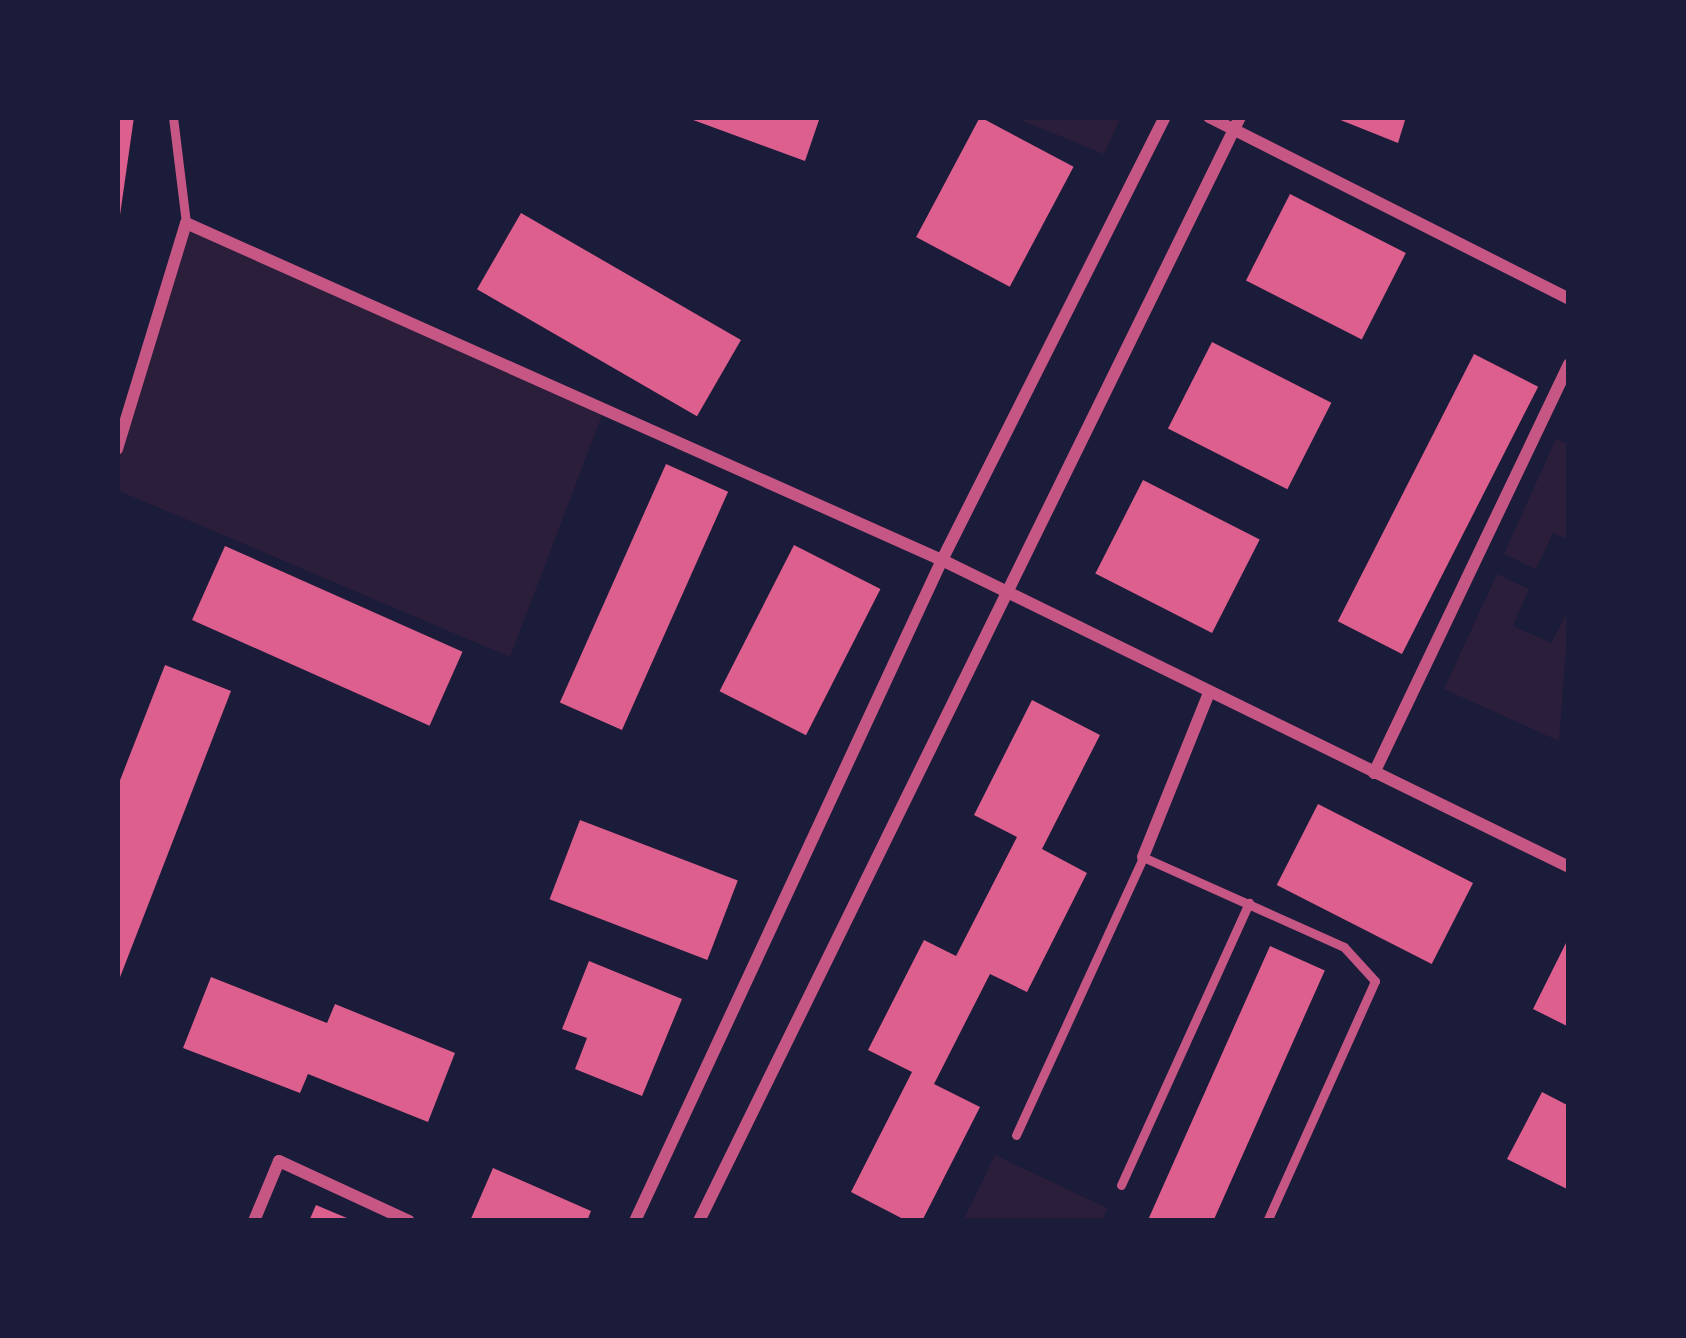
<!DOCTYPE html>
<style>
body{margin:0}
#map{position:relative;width:1686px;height:1338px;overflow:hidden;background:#1b1b3a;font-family:"Source Sans 3",sans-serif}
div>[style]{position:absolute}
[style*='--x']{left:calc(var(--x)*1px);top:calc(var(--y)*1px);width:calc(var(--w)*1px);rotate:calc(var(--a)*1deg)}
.green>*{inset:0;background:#2a1e3b}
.building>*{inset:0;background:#dd5f8e;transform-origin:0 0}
.service>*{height:9px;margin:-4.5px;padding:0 4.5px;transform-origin:4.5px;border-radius:4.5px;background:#c65784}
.minor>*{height:12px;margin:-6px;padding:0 6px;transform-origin:6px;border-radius:6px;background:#c65784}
span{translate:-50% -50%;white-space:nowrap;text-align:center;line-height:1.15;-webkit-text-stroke:12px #1b1b3a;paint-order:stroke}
.frame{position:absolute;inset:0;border:120px solid #1b1b3a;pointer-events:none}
</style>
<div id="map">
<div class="green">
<div style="clip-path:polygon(1013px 117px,1121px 117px,1104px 154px)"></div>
<div style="clip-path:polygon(186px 223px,604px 410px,510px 657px,117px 490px,117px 449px)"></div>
<div style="clip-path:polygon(1556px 439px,1569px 445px,1569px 540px,1553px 533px,1536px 569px,1504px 554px)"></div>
<div style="clip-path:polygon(1497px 574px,1529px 589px,1513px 626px,1551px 643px,1569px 609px,1559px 741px,1444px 689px)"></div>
<div style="clip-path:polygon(995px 1155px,1107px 1208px,1102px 1221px,963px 1221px)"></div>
</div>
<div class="building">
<div style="clip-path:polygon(117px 117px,134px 117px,120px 215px,117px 214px)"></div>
<div style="clip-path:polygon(685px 117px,820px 117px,805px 161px)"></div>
<div style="left:980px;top:117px;width:106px;height:136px;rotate:28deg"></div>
<div style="clip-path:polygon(1333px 117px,1406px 117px,1398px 143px)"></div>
<div style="left:1290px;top:194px;width:130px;height:97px;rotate:27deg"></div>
<div style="left:521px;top:213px;width:254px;height:88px;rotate:30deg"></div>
<div style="left:1212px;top:342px;width:134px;height:97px;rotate:27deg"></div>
<div style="left:1474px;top:354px;width:72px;height:300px;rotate:27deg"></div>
<div style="left:666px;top:464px;width:68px;height:261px;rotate:24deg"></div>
<div style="left:1143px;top:480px;width:131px;height:105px;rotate:27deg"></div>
<div style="left:794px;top:545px;width:97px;height:164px;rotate:27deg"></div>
<div style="left:225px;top:546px;width:260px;height:81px;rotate:24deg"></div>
<div style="clip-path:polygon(165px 665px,231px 691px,117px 985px,117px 788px)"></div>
<div style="clip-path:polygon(1032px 700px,1100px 735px,1042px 849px,1087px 873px,1027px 992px,990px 974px,934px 1084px,980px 1107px,922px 1221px,907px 1221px,851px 1192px,912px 1072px,868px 1050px,924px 940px,956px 956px,1017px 837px,974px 815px)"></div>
<div style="left:1318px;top:804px;width:174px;height:91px;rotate:27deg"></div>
<div style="left:580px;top:820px;width:169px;height:85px;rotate:21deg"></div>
<div style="clip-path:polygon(1569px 937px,1569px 1027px,1533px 1009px)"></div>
<div style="left:1270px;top:946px;width:60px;height:303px;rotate:24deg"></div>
<div style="clip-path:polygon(589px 961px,682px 999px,642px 1096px,575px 1069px,587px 1038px,562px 1029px)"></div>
<div style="clip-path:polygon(211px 977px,327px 1023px,335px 1004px,455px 1053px,428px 1122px,308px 1074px,300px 1093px,183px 1048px)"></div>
<div style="clip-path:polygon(1542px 1092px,1569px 1106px,1569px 1190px,1507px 1159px)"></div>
<div style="clip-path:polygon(493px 1168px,591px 1211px,587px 1221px,470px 1221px)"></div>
<div style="clip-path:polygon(316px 1205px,354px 1221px,309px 1221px)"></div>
</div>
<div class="service">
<div style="--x:173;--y:117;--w:107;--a:83"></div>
<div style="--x:1016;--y:1135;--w:306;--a:-65.4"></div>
<div style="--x:1143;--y:857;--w:220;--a:24.1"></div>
<div style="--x:1344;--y:947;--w:46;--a:47.6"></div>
<div style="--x:1375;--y:981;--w:263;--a:114.2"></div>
<div style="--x:1121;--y:1185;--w:310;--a:-65.6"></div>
</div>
<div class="minor">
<div style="--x:1209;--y:117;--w:403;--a:26.8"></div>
<div style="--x:117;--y:449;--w:236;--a:-73"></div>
<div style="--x:186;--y:223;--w:828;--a:24.03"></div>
<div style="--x:942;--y:560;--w:698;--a:26.09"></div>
<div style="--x:1374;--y:773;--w:453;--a:-64.5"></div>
<div style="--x:1143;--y:857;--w:177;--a:-68.1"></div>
<div style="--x:254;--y:1221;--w:65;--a:-67.4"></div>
<div style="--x:279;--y:1161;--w:143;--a:24.8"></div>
<div style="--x:635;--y:1221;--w:729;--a:-65.09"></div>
<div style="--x:942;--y:560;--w:496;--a:-63.3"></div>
<div style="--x:699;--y:1221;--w:1229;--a:-63.89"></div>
</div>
<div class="frame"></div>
</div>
